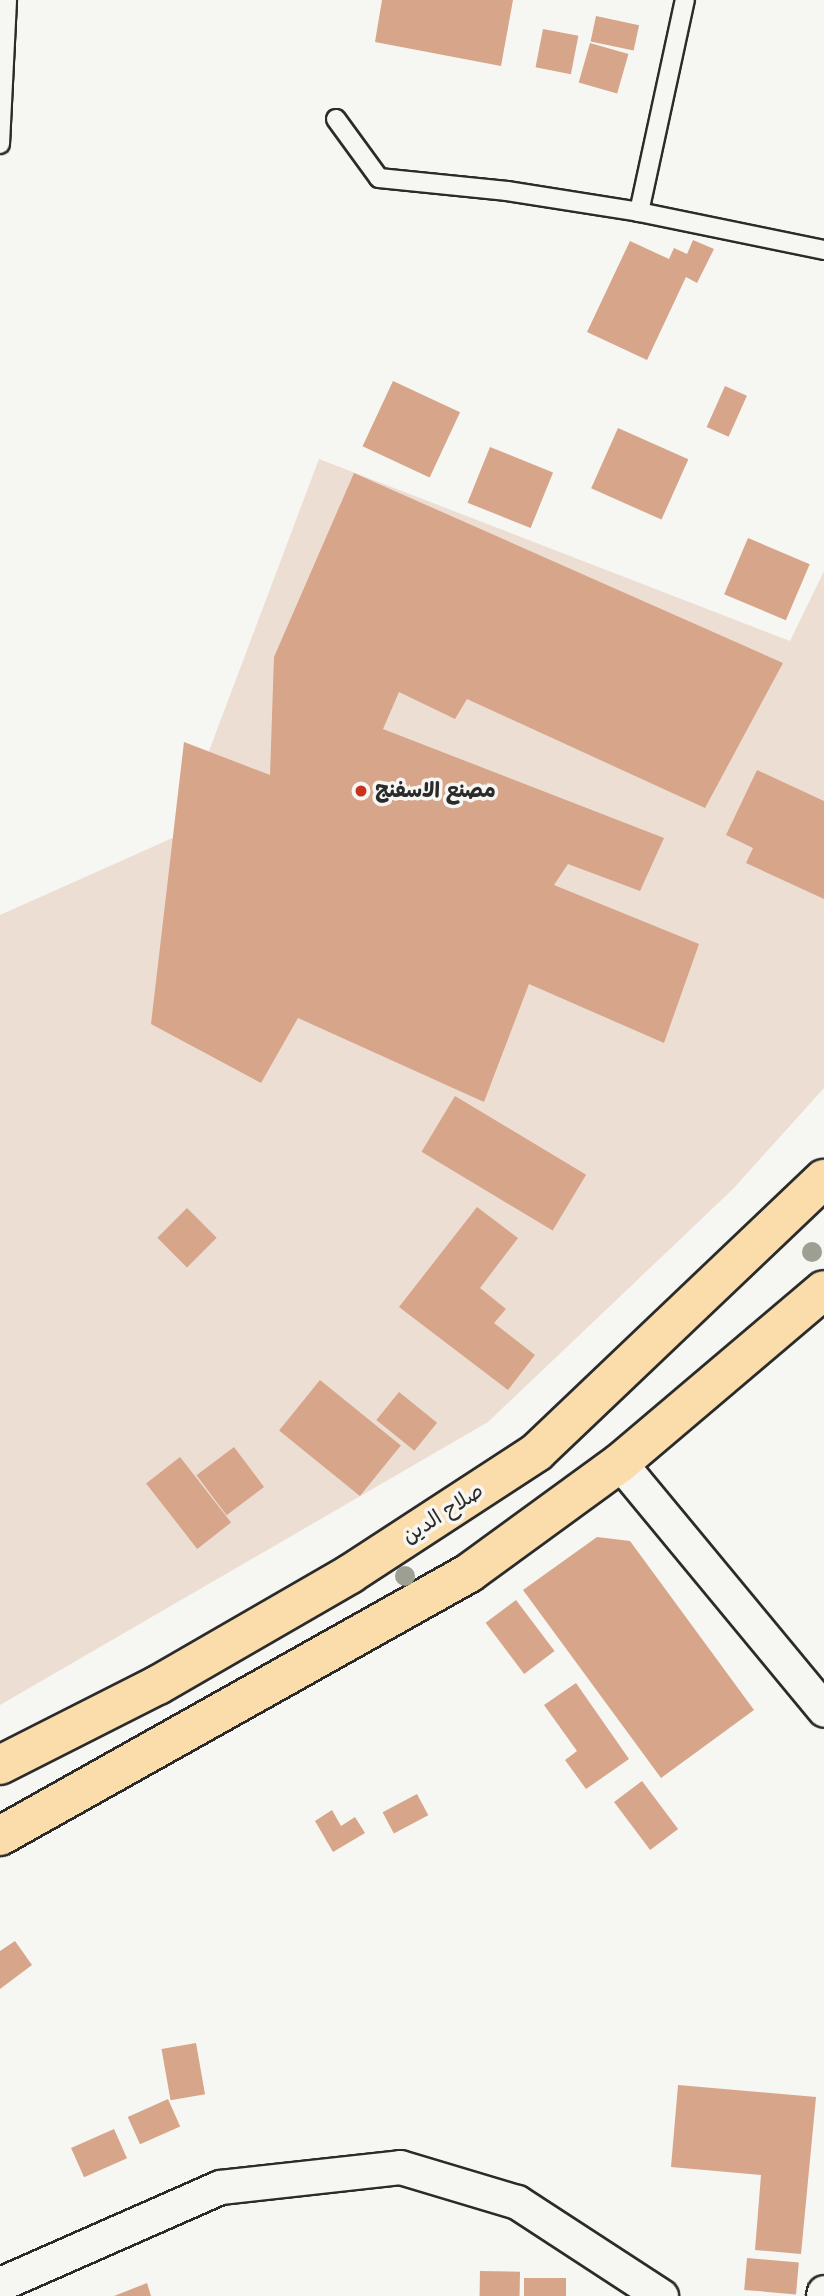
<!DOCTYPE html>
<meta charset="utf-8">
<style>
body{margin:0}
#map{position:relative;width:824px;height:2296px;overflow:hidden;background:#f6f6f2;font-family:"Balsamiq Sans","Playpen Sans Arabic",sans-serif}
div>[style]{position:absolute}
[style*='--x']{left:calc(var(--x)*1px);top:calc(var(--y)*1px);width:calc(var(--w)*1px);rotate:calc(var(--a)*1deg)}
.built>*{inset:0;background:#edded3}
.building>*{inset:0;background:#d7a58a;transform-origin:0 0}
.roads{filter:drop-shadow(2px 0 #2b2b2b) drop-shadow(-2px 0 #2b2b2b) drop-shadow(0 2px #2b2b2b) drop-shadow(0 -2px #2b2b2b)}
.lane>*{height:18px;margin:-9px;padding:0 9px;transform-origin:9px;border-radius:9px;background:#f6f6f2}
.street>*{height:33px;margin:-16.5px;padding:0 16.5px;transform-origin:16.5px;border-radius:16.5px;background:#f6f6f2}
.highway>*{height:38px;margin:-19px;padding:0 19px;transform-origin:19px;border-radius:19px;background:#fbddab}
.trees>*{width:20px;height:20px;margin:-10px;border-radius:50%;background:#9c9f92}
.dots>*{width:19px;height:19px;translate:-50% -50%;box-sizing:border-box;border:4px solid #f6f6f2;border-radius:50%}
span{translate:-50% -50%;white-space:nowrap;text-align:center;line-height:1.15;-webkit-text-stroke:7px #f6f6f2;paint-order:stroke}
.poi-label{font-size:21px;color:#2b2b2b;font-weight:700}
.left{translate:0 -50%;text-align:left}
.street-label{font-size:21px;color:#2b2b2b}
</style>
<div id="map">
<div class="built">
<div style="clip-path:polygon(319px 459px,790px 641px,824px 571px,824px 1088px,733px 1189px,488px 1422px,0 1705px,0 915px,177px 836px)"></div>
</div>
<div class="building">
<div style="clip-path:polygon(382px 0,513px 0,501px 66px,375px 42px)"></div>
<div style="left:596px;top:16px;width:44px;height:26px;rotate:12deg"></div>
<div style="left:543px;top:29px;width:36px;height:39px;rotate:11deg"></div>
<div style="left:590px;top:43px;width:40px;height:41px;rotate:16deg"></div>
<div style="clip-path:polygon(693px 240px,714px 249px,697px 283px,686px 277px,647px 360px,587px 332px,630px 241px,669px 259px,674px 248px,687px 254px)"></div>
<div style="left:393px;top:381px;width:74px;height:72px;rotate:25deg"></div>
<div style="left:725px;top:386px;width:24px;height:45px;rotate:24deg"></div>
<div style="left:618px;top:428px;width:77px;height:66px;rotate:24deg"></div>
<div style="left:490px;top:447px;width:68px;height:60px;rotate:22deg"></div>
<div style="clip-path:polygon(354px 473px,783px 663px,705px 808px,467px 699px,455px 719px,399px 692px,383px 729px,664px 838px,640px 891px,568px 864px,554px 885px,699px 944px,664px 1043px,529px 984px,484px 1102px,298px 1018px,261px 1083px,151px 1024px,184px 742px,270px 775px,274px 657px)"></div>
<div style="left:748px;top:538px;width:67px;height:61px;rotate:23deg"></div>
<div style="clip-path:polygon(757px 770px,824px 801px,824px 899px,746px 863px,753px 848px,726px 835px)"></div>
<div style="left:455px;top:1096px;width:153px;height:65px;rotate:31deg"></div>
<div style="clip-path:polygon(477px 1207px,518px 1238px,480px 1288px,506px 1309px,494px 1323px,535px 1355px,508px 1390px,399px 1307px)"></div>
<div style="left:187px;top:1208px;width:42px;height:42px;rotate:45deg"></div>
<div style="left:320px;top:1380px;width:104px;height:65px;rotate:39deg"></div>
<div style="left:399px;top:1392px;width:49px;height:36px;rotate:39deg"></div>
<div style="left:234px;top:1447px;width:50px;height:47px;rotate:53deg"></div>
<div style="left:180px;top:1457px;width:83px;height:43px;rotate:52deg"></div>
<div style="clip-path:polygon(597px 1537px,630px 1541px,754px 1710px,661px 1778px,523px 1590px)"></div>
<div style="left:516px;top:1600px;width:64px;height:38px;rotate:53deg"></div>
<div style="clip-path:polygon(576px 1683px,629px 1759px,586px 1789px,565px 1760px,577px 1751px,544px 1705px)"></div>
<div style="left:642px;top:1781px;width:60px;height:35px;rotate:53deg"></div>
<div style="left:417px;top:1794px;width:24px;height:39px;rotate:62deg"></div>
<div style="clip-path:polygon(332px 1810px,341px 1826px,355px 1817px,365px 1833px,333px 1852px,315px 1821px)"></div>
<div style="clip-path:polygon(15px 1941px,32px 1965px,0 1989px,0 1951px)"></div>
<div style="left:196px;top:2043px;width:52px;height:35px;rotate:80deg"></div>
<div style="clip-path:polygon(678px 2085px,816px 2097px,801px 2254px,755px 2250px,761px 2175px,671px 2167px)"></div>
<div style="left:168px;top:2099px;width:30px;height:44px;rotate:66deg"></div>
<div style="left:114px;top:2129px;width:32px;height:47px;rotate:66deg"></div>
<div style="left:747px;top:2258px;width:52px;height:32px;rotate:5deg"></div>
<div style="left:480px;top:2271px;width:40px;height:25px;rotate:1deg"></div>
<div style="left:524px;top:2278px;width:42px;height:18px"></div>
<div style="clip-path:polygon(147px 2283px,151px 2296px,114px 2296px)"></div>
</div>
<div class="roads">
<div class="lane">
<div style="--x:336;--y:119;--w:73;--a:53.9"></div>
<div style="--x:379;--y:178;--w:129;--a:5.8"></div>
<div style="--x:507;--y:191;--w:134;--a:9"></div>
<div style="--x:639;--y:212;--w:189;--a:11.6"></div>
<div style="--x:0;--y:144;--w:144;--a:-87.2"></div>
<div style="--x:639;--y:212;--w:217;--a:-77.8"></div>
</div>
<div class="street">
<div style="--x:620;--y:1463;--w:320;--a:50.4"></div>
<div style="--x:0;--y:2284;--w:240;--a:-23.8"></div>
<div style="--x:220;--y:2187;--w:181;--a:-6.3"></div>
<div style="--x:400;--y:2167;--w:122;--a:16.7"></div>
<div style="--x:517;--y:2202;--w:172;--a:33.1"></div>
<div style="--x:823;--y:2296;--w:4;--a:-76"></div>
</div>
<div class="highway">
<div style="--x:0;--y:1765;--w:177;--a:-26.9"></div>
<div style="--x:158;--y:1685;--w:222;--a:-30"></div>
<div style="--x:350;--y:1574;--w:223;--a:-33.1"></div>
<div style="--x:537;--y:1452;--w:396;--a:-43.6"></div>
<div style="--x:0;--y:1836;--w:538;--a:-29.28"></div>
<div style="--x:469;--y:1573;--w:187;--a:-36.1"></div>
<div style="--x:620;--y:1463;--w:267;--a:-40.3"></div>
</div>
</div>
<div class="trees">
<div style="left:812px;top:1252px"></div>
<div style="left:405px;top:1576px"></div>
</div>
<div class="dots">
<div style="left:361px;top:791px;background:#c8321e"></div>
</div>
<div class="poi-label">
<span class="left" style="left:375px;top:791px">مصنع الاسفنج</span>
</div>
<div class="street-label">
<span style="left:443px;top:1514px;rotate:-33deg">صلاح الدين</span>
</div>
</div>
